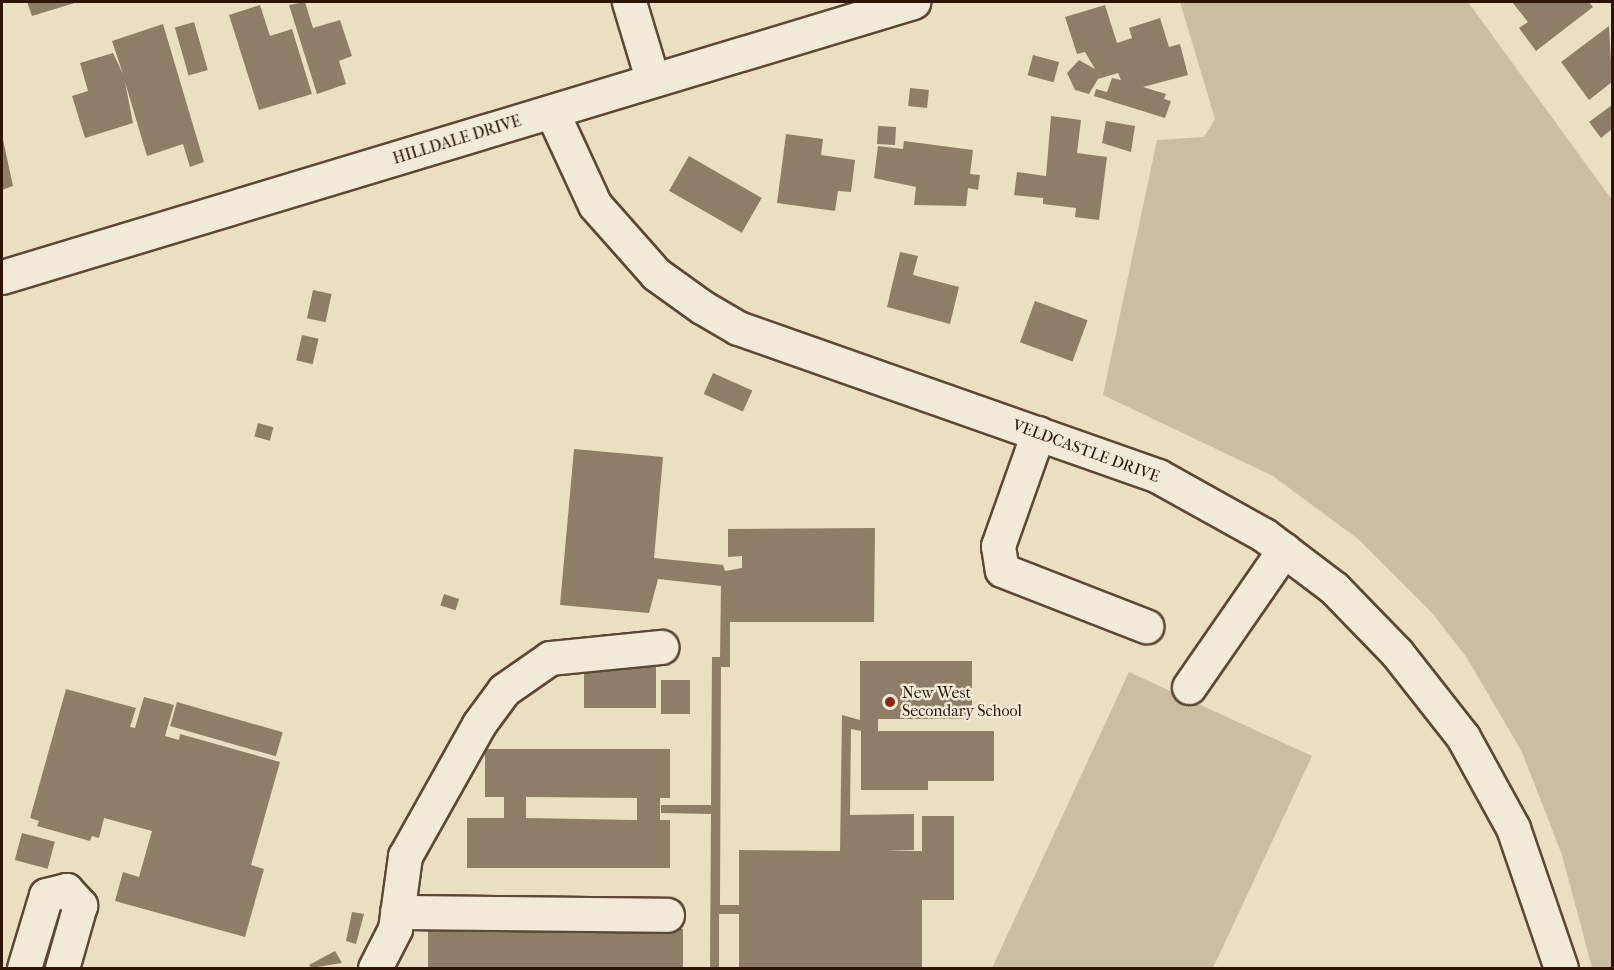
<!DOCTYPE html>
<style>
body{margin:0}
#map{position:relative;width:1614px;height:970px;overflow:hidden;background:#eadfc2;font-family:"IM FELL French Canon",serif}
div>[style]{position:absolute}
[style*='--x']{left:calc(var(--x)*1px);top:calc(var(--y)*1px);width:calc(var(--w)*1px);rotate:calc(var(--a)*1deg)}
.green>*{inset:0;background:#cabda2}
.building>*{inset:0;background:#8f7e67;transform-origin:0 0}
.roads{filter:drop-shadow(2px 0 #5c4834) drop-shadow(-2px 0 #5c4834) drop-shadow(0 2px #5c4834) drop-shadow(0 -2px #5c4834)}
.minor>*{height:33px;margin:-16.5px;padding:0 16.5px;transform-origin:16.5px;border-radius:16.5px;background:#f1ead7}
.dots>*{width:16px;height:16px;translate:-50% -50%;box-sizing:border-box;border:3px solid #f1ead7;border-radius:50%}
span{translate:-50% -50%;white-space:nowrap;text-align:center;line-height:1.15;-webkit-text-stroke:5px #f1ead7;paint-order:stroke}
.street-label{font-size:16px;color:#2d1504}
.poi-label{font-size:16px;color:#2d1504}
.left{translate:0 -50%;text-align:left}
.frame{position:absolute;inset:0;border:3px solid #2d1504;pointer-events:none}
</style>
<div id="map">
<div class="green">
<div style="clip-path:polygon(1180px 2px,1468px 2px,1612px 200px,1612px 968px,1592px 968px,1562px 855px,1522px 752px,1467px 658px,1433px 614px,1358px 539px,1273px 476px,1103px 395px,1157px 140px,1204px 137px,1215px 119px)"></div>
<div style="clip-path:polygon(1129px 672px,1312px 756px,1213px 968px,992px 968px)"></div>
</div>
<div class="building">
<div style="clip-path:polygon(27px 2px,78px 2px,32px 16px)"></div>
<div style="clip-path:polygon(305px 2px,313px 28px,340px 20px,352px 56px,339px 61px,346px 84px,317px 94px,289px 5px)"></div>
<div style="clip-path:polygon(1512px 2px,1589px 2px,1593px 7px,1536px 51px,1519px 28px,1528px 22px)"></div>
<div style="clip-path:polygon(260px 5px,270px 36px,292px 29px,312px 94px,259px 110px,229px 15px)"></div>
<div style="clip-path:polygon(1105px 5px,1117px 43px,1132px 38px,1129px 28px,1160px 18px,1169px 47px,1180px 44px,1188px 75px,1143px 87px,1166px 94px,1164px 99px,1171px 101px,1165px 118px,1094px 96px,1096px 89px,1107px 92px,1112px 78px,1121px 80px,1118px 73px,1098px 79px,1089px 94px,1075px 90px,1067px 73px,1079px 60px,1095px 69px,1085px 52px,1077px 54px,1065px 17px)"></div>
<div style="left:194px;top:22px;width:50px;height:20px;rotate:74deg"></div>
<div style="clip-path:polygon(163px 24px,204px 162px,190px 167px,183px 144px,147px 156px,125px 82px,133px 123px,85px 138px,72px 96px,88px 91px,80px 63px,113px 53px,123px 74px,112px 41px)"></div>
<div style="clip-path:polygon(1609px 26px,1612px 82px,1589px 100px,1561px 62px)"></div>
<div style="left:1033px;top:55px;width:27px;height:21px;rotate:15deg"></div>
<div style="left:910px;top:88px;width:19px;height:18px;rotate:6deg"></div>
<div style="clip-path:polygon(1612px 105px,1612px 129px,1601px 138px,1589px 122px)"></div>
<div style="clip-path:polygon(1051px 116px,1081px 120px,1077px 153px,1107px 157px,1099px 220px,1075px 217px,1076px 208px,1043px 204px,1043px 198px,1014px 195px,1017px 172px,1046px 176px)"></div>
<div style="clip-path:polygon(1106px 121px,1135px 126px,1131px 152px,1102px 143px)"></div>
<div style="left:878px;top:126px;width:18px;height:18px;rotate:3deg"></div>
<div style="clip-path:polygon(786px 134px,823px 139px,821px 155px,855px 160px,851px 192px,838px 191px,835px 211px,777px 203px)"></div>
<div style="clip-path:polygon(2px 135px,13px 186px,2px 190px)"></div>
<div style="clip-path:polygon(904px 141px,973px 150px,970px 174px,980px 175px,978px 190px,968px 188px,966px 206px,914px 205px,916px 187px,874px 178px,878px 146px,903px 149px)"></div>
<div style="left:689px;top:156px;width:84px;height:40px;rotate:30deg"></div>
<div style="clip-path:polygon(900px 252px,918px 256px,913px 275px,959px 287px,950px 324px,887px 307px)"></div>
<div style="left:313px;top:290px;width:19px;height:29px;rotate:12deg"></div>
<div style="left:1035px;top:301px;width:56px;height:44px;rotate:20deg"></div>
<div style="left:302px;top:335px;width:17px;height:26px;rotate:13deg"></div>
<div style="left:713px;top:373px;width:43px;height:23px;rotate:24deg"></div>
<div style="left:258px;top:423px;width:16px;height:14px;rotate:15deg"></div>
<div style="clip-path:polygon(574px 449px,663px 457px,654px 558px,723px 565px,725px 571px,742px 568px,742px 556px,728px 557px,728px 529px,875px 528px,874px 622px,730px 622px,730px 667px,721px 667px,720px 905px,739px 905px,739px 850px,840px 851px,842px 715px,860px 720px,860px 661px,972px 661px,972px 719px,878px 719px,878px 731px,994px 731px,994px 781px,928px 781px,928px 790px,861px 790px,861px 731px,851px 729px,850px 815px,914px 814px,914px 850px,885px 851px,922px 851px,922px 816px,954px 816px,954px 900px,922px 900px,922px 968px,739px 968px,739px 914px,719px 914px,719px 968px,710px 968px,711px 814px,661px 813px,661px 805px,711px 805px,712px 657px,720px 657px,721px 586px,658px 579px,649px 613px,560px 605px)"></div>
<div style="left:444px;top:594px;width:16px;height:12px;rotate:18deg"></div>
<div style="left:584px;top:662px;width:72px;height:46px"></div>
<div style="left:661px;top:680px;width:29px;height:34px"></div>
<div style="clip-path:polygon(66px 689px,136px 708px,130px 727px,135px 728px,144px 697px,174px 705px,165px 736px,179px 740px,180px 734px,280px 762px,251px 865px,264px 869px,245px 937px,115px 901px,123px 872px,139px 877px,152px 831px,104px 818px,99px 838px,92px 836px,90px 841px,37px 826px,39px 821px,30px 818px)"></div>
<div style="left:177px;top:702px;width:110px;height:25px;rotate:16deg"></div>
<div style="clip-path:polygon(evenodd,485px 749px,670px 749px,670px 798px,660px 798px,660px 820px,670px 820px,670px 868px,467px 868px,467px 818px,504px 818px,504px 797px,485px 797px,485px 749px,526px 797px,637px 798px,637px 820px,526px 818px,526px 797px)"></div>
<div style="left:22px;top:833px;width:34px;height:28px;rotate:15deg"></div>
<div style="clip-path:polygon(352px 912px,364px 914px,356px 944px,346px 941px)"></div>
<div style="left:428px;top:929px;width:255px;height:39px"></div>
<div style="clip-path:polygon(335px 951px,342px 963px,311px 968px,309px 965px)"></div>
</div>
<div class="roads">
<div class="minor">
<div style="--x:629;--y:2;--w:79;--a:73.2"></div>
<div style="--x:552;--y:112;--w:102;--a:65.2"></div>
<div style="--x:595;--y:205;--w:92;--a:48.5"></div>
<div style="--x:656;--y:274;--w:57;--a:35.7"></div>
<div style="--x:702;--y:307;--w:42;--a:30.3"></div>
<div style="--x:738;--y:328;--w:445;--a:19.4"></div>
<div style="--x:1158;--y:476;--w:121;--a:29.1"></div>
<div style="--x:1264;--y:535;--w:88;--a:37.1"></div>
<div style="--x:1334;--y:588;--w:91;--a:45.9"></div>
<div style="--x:1397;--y:653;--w:107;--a:51.8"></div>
<div style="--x:1463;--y:737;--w:104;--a:61.2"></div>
<div style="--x:1513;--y:828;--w:148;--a:71.1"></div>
<div style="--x:2;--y:277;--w:952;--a:-16.8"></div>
<div style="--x:1038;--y:433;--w:120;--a:109.5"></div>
<div style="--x:998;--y:546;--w:24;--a:81"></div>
<div style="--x:1002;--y:570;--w:155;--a:21.3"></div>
<div style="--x:1189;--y:687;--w:167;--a:-55.3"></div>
<div style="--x:397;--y:912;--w:270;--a:0.6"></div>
<div style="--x:24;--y:968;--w:76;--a:-73.2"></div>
<div style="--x:46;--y:895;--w:21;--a:-14"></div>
<div style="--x:66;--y:890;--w:21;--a:47"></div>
<div style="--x:80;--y:905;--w:66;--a:105.9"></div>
<div style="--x:375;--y:968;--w:44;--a:-62.9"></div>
<div style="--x:395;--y:929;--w:74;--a:-82.2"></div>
<div style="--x:405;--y:856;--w:151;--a:-60.7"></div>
<div style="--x:479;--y:724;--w:42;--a:-53.7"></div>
<div style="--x:504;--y:690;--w:56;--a:-34.8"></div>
<div style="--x:550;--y:658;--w:112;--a:-5.7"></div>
</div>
</div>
<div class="dots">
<div style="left:890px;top:702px;background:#8f2418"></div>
</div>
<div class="street-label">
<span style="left:457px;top:140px;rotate:-17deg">HILLDALE DRIVE</span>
<span style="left:1086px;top:451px;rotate:20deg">VELDCASTLE DRIVE</span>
</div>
<div class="poi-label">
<span class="left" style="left:902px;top:702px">New West<br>Secondary School</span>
</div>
<div class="frame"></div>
</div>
